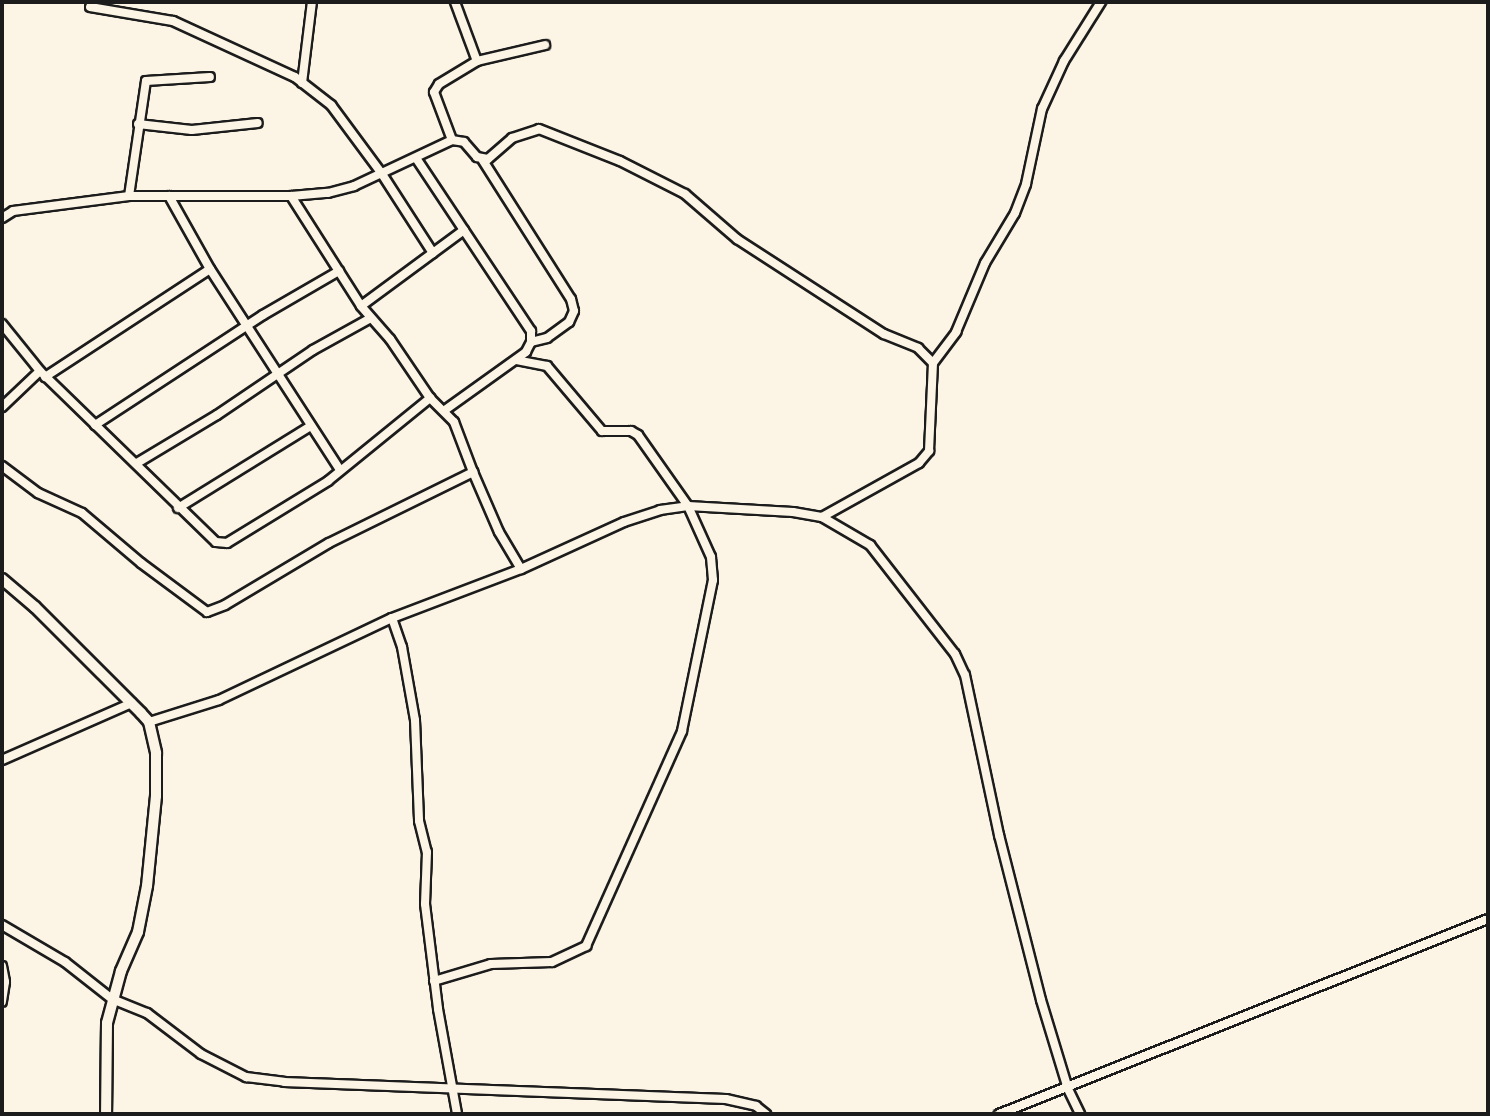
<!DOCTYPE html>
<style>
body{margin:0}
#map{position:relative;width:1490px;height:1116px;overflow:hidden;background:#fcf5e5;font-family:"Comic Neue",sans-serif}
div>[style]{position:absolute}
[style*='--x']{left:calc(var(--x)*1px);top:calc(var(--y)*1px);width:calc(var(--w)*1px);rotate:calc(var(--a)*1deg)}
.roads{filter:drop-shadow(2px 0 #1c1c1c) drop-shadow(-2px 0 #1c1c1c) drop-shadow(0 2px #1c1c1c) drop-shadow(0 -2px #1c1c1c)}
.street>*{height:8px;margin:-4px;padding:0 4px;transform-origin:4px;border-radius:4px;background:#fcf5e5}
.secondary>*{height:10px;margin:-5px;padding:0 5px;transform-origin:5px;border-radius:5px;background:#fcf5e5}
span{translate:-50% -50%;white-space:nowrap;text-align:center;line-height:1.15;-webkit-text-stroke:7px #fcf5e5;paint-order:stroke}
.frame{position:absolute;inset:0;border:4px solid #1c1c1c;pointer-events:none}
</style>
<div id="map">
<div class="roads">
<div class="street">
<div style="--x:455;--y:2;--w:63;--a:69.6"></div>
<div style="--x:90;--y:7;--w:84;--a:9.6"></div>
<div style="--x:173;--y:21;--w:134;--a:24.7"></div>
<div style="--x:295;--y:77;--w:46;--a:37.9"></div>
<div style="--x:331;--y:105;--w:86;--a:53.5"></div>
<div style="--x:382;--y:174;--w:94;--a:57.2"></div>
<div style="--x:302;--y:83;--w:82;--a:-83"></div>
<div style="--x:138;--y:124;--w:54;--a:6.3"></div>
<div style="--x:192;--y:130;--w:66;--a:-6.1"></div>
<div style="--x:452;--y:140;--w:51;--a:-110.6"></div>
<div style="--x:434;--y:92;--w:9;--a:-58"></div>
<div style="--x:439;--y:84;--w:44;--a:-31.2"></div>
<div style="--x:477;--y:61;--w:70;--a:-13.2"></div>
<div style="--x:416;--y:158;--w:208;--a:56.4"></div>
<div style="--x:531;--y:331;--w:11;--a:90"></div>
<div style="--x:531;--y:342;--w:11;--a:117"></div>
<div style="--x:526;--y:352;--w:100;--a:144.4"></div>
<div style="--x:482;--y:159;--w:166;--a:57.6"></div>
<div style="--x:571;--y:299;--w:12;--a:76"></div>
<div style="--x:574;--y:311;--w:12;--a:114"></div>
<div style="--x:569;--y:322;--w:27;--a:144"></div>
<div style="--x:547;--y:338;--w:16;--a:166"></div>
<div style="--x:129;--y:196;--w:116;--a:-81.6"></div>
<div style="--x:146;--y:81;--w:64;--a:-3.6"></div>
<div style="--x:169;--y:196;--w:84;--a:60.7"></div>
<div style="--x:210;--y:269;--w:239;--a:57.1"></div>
<div style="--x:291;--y:196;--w:130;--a:57.5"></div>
<div style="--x:361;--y:306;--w:44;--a:48.7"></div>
<div style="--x:390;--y:339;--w:71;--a:55.9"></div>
<div style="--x:2;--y:218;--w:13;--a:-32"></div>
<div style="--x:13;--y:211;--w:117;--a:-7.4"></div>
<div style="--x:129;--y:196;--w:162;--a:0"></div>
<div style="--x:291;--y:196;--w:37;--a:-5"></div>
<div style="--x:328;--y:193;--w:27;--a:-15"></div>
<div style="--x:354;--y:186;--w:108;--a:-25.1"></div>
<div style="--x:452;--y:140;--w:12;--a:9"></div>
<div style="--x:464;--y:142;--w:20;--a:49"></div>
<div style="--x:477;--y:157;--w:11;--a:10"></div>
<div style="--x:488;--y:159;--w:32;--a:-41"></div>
<div style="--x:512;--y:138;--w:28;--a:-18"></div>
<div style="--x:539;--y:129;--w:87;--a:21.6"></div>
<div style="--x:620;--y:161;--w:73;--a:26.9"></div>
<div style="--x:685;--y:194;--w:69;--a:40.9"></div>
<div style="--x:737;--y:239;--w:175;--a:32.9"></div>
<div style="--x:884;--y:334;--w:37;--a:22"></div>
<div style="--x:918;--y:348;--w:21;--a:45"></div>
<div style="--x:361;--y:306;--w:128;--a:-36.4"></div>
<div style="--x:2;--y:324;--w:60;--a:51"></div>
<div style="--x:40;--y:371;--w:245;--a:44.2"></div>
<div style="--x:216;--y:542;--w:11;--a:5"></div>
<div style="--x:227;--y:543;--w:119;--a:-31.5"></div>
<div style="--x:328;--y:481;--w:132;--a:-39.1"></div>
<div style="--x:430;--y:398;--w:34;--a:45"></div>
<div style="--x:454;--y:422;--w:53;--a:69.2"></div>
<div style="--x:45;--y:377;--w:197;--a:-33.2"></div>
<div style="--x:2;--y:407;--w:52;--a:-43.5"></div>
<div style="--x:95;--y:425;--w:201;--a:-33.2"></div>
<div style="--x:263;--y:315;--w:88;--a:-30.1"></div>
<div style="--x:137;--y:463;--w:93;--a:-31"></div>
<div style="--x:217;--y:415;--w:116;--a:-34.1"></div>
<div style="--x:313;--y:350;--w:66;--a:-28.9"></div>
<div style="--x:2;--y:466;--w:45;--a:36.9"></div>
<div style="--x:38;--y:493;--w:48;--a:24.4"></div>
<div style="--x:82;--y:513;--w:77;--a:40.3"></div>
<div style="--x:141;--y:563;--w:82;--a:36.6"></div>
<div style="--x:207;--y:612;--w:19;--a:-21"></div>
<div style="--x:225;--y:605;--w:121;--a:-30.8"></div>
<div style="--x:329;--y:543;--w:161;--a:-26.2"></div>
<div style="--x:473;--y:472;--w:65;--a:66.6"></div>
<div style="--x:499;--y:532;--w:43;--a:59.3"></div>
<div style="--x:178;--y:508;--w:156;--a:-31.7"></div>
<div style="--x:822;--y:517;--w:56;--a:30.3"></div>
<div style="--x:870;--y:545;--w:138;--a:52.1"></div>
<div style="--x:955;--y:654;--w:23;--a:65"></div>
<div style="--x:965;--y:675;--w:164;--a:78"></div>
<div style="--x:999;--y:835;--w:170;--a:75.7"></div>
<div style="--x:1041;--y:1000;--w:93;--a:73.1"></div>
<div style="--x:1068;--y:1089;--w:28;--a:64"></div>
<div style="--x:392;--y:618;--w:31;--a:71"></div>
<div style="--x:402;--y:647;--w:74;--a:79.9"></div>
<div style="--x:415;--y:720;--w:101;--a:87.7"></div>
<div style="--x:419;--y:821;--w:32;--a:76"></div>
<div style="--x:427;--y:852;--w:52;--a:92.2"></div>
<div style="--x:425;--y:904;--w:106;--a:82.9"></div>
<div style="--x:438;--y:1009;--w:107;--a:79.7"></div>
<div style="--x:149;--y:722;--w:73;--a:-17.4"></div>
<div style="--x:219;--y:700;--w:191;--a:-25.4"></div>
<div style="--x:392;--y:618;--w:138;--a:-20.8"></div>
<div style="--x:521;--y:569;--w:113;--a:-24.5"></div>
<div style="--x:624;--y:522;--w:38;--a:-18"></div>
<div style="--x:660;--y:510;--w:28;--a:-8"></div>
<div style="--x:688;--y:506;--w:105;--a:3.3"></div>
<div style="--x:793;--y:512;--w:29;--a:10"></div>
<div style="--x:822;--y:517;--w:111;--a:-29.1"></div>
<div style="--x:919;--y:463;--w:16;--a:-50"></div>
<div style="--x:929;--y:451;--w:88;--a:-87.4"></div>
<div style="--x:933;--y:363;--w:39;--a:-53"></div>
<div style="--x:956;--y:332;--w:75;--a:-67.2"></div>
<div style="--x:985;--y:263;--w:58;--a:-59"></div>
<div style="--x:1015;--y:213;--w:31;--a:-69"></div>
<div style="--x:1026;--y:184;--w:77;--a:-78"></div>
<div style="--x:1042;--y:109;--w:53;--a:-65.4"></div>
<div style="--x:1064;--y:61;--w:70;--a:-57.9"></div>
<div style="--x:2;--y:760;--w:142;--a:-23.7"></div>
<div style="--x:2;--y:925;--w:73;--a:30.4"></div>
<div style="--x:65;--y:962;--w:60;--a:38.2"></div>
<div style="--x:112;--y:999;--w:38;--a:22"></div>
<div style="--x:147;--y:1013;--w:68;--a:37.2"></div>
<div style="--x:201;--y:1054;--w:51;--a:27.1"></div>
<div style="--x:246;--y:1077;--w:38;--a:7"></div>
<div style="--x:284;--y:1082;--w:442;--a:2.2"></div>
<div style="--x:726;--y:1099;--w:31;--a:13"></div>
<div style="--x:756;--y:1106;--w:13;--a:39"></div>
<div style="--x:2;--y:966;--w:16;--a:79"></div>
<div style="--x:5;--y:982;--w:20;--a:99"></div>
<div style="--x:434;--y:981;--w:59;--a:-16.6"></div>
<div style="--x:491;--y:964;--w:61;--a:-1.9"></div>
<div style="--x:552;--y:962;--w:38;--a:-25"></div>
<div style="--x:586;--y:946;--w:235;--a:-65.9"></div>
<div style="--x:682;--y:731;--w:154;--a:-78.4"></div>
<div style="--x:713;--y:580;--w:23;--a:-95"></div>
<div style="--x:711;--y:557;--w:56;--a:-114.3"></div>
<div style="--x:688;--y:506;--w:87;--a:-125.2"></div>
<div style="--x:638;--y:435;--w:8;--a:-150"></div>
<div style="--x:631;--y:431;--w:29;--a:180"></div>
<div style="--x:602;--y:431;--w:85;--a:-130.2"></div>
<div style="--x:547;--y:366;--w:31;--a:-169"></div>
<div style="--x:999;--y:1114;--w:526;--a:-21.74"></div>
</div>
<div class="secondary">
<div style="--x:2;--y:579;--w:43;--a:40.3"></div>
<div style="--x:35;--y:607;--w:150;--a:45"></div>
<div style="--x:141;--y:713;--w:12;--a:48"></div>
<div style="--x:149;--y:722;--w:32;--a:77"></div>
<div style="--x:156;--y:753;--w:43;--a:90"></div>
<div style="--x:156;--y:796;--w:90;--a:95.7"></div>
<div style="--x:147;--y:886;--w:47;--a:101.1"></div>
<div style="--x:138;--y:932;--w:43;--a:113.6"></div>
<div style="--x:121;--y:971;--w:54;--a:105.1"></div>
<div style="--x:107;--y:1023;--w:91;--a:90.6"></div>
</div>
</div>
<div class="frame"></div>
</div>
